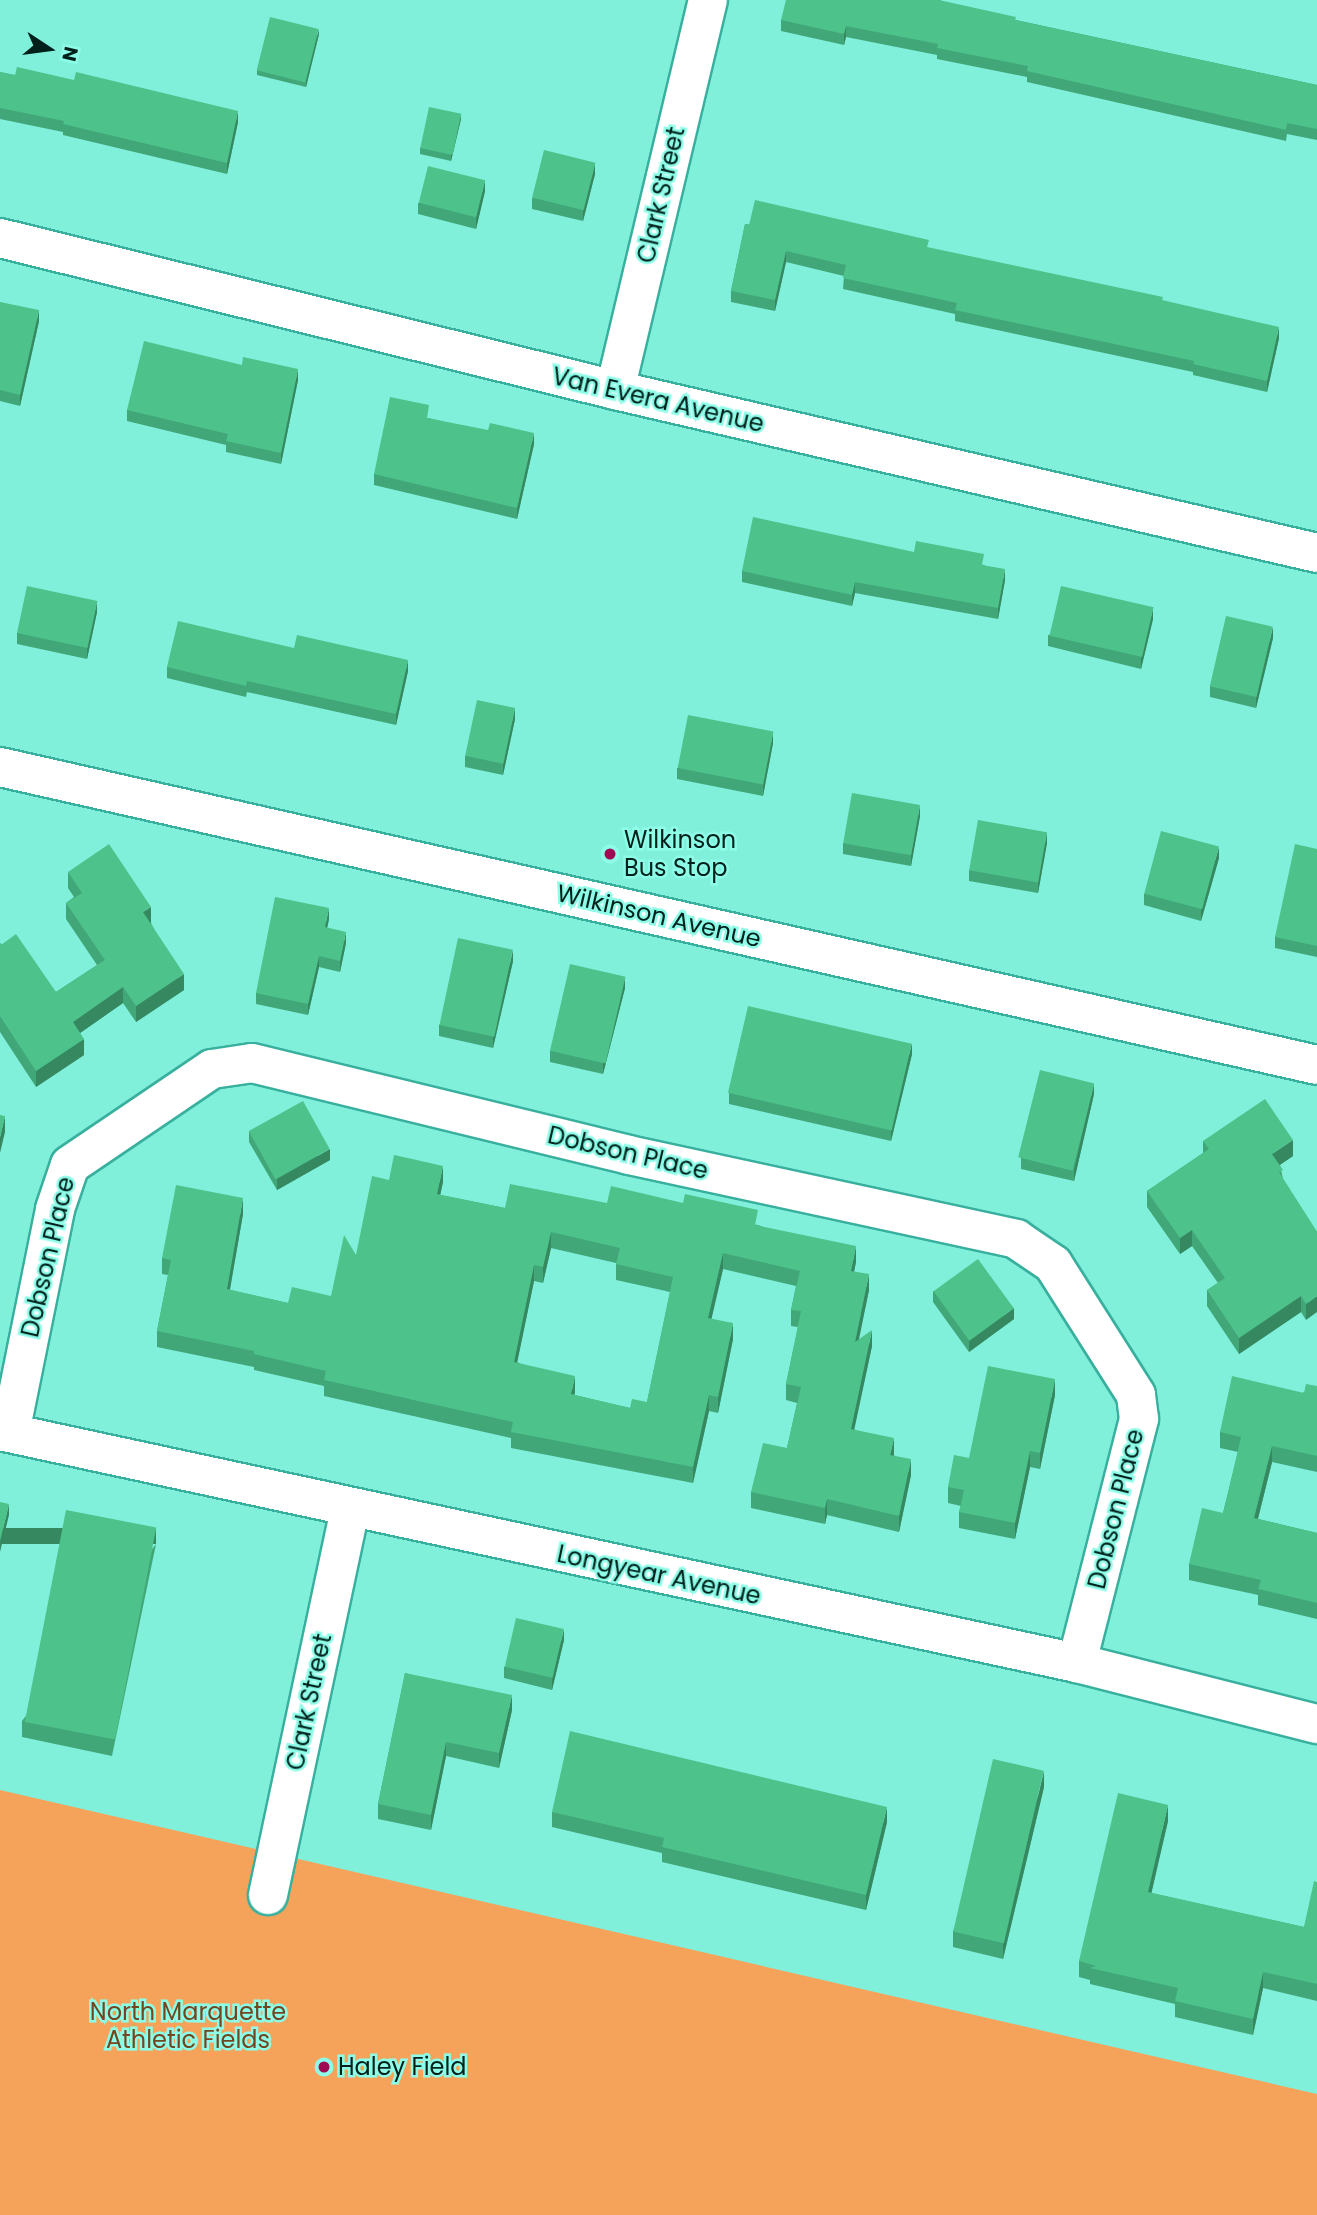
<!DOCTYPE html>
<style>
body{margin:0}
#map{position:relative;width:1317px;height:2215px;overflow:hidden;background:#80f0db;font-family:Poppins,sans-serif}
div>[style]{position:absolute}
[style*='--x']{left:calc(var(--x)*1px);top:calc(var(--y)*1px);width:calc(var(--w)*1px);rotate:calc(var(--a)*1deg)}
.green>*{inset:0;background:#f5a35a}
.roads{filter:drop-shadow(2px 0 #39b09e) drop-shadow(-2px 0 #39b09e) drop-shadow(0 2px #39b09e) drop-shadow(0 -2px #39b09e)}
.minor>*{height:38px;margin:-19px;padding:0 19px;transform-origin:19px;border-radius:19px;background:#fff}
.wall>*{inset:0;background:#42a778}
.shaded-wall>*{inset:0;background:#368861;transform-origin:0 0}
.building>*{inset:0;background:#4dc28b;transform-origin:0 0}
.dots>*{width:19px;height:19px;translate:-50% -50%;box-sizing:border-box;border:4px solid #8dfde8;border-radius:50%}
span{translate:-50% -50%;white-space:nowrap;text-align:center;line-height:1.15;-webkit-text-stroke:5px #8dfde8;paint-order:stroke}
.street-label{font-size:24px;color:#00201b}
.poi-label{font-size:24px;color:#00201b}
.left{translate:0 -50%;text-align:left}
.park-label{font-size:24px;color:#714620}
.north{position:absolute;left:14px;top:14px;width:70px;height:70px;-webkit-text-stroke:5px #8dfde8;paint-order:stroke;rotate:103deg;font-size:19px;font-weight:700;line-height:28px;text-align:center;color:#00201b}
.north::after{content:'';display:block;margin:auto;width:24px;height:32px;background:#00201b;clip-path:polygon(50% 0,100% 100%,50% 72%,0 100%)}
</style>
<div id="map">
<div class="green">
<div style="clip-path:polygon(0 1790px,1317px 2094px,1317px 2215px,0 2215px)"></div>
</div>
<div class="roads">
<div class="minor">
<div style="--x:0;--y:238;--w:634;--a:13.88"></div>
<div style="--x:615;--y:390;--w:721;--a:13.07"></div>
<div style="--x:615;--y:390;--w:401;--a:-76.6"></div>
<div style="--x:0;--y:767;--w:1350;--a:12.75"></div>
<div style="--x:0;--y:1431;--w:1102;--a:12.16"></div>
<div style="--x:1077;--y:1663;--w:248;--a:14.3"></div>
<div style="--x:10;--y:1433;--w:228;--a:-78.6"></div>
<div style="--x:55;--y:1209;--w:46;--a:-71.2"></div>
<div style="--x:70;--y:1165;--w:171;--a:-34.1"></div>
<div style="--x:212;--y:1069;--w:40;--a:-8.5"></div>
<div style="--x:252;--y:1063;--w:388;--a:13.7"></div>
<div style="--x:629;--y:1155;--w:396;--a:12.2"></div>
<div style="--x:1016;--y:1239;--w:45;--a:34"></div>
<div style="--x:1053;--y:1264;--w:155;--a:57.6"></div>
<div style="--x:1136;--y:1395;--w:24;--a:83"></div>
<div style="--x:1139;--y:1419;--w:252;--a:104.3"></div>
<div style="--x:268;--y:1895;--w:395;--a:-78"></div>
</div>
</div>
<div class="wall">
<div style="clip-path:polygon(941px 0,941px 1px,1016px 20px,1317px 85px,1317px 140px,1287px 134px,1286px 141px,1027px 82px,1027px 77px,937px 59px,937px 55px,846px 37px,844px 45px,781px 31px,781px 20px)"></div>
<div style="clip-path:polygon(319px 34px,306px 87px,257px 75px,257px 70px)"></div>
<div style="clip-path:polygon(0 72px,238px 122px,227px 174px,63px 135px,63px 132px,0 119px)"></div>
<div style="clip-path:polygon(461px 119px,451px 161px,420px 154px,420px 148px)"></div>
<div style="clip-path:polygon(595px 174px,583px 221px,532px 209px,532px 198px)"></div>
<div style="clip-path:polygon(485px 191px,476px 229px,418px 214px,418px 203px)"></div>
<div style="clip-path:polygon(745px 224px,929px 248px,1163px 301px,1279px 338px,1267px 392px,1193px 375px,1193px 372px,955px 321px,955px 314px,843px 289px,844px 276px,786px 262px,775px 311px,731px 302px,731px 291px)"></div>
<div style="clip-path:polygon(0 302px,39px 321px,20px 406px,0 401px)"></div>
<div style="clip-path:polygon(298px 380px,281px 464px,226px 452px,226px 445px,127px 421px,127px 410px)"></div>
<div style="clip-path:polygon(428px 418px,534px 444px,517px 519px,374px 485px,374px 474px)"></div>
<div style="clip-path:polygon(914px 552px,984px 565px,1005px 580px,998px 619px,855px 593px,852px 606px,742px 582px,742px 571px)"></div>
<div style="clip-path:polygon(97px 612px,87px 659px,17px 644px,17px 633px)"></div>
<div style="clip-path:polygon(1153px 619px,1141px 669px,1048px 646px,1048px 635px)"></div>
<div style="clip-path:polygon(1273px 638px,1256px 708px,1210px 697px,1210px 686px)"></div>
<div style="clip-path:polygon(294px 648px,408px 671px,396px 725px,247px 692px,246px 697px,167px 678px,167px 667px)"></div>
<div style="clip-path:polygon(515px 719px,503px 775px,465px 767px,465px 756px)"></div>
<div style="clip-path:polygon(773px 743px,763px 796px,677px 779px,677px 768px)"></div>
<div style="clip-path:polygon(920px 816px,911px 866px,843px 854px,843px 843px)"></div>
<div style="clip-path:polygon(1047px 843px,1038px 893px,969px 881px,969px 870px)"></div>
<div style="clip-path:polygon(1317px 849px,1317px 957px,1275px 948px,1275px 937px)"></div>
<div style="clip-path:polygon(1219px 858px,1201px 921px,1144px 905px,1144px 894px)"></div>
<div style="clip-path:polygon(68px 872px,151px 923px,184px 990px,136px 1022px,123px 1003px,80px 1033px,84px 1055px,36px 1087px,0 1032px,0 943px,56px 992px,97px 965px,66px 919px,66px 903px,74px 897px,68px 888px)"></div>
<div style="clip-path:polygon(329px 919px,327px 928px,346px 943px,340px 972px,319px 967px,308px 1015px,256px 1004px,256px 993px)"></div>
<div style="clip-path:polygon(513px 961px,493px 1048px,439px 1036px,439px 1025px)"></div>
<div style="clip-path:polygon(625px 988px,603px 1074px,550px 1062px,550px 1051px)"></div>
<div style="clip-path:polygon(912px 1054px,891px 1141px,729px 1104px,729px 1093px)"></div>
<div style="clip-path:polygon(1094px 1094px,1074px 1181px,1021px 1169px,1021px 1158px)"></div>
<div style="clip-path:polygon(249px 1131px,330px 1160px,277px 1190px,249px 1142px)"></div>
<div style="clip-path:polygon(1203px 1141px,1293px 1156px,1280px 1165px,1283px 1179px,1317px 1232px,1306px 1320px,1301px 1312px,1239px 1354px,1207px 1306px,1207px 1290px,1218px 1283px,1192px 1246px,1180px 1254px,1147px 1207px,1147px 1191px,1203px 1153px)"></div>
<div style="clip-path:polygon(evenodd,389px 1180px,443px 1182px,440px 1195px,505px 1208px,607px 1203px,758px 1225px,856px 1262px,854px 1271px,869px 1290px,858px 1340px,872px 1346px,854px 1429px,894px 1455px,911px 1475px,899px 1532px,827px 1515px,825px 1524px,751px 1508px,751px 1492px,787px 1448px,797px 1403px,786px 1400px,786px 1384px,798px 1327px,791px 1326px,791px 1310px,796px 1286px,723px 1269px,711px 1319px,733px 1339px,718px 1413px,709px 1411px,693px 1483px,511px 1448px,511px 1438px,324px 1396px,324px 1386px,254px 1370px,254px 1367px,157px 1347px,157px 1331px,168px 1275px,162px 1274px,162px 1258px,243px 1214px,230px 1290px,288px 1303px,331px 1296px,356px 1255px,389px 1180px,551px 1248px,616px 1263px,616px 1280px,670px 1292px,647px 1402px,630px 1408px,574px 1395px,575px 1392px,517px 1362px,534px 1281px,543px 1283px,551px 1248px)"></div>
<div style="clip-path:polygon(933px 1291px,1014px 1319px,969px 1352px,933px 1302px)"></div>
<div style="clip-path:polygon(1317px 1386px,1317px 1472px,1272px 1462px,1258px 1519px,1317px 1533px,1317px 1619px,1258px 1605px,1258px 1595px,1189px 1580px,1189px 1564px,1223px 1513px,1238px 1452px,1220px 1448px,1220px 1432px)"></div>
<div style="clip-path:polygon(1055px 1395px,1040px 1469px,1030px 1467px,1015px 1539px,959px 1528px,959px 1512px,961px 1506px,948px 1503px,948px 1487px,969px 1458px)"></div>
<div style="clip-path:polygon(156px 1544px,112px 1756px,22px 1737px,22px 1721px)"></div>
<div style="clip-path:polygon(564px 1640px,552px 1690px,504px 1678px,504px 1667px)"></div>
<div style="clip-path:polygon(405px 1673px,512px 1710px,499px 1768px,446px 1756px,431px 1830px,378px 1819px,378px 1804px)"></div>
<div style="clip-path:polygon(1044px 1787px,1003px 1959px,953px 1947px,953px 1931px)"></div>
<div style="clip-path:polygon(552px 1812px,887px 1822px,866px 1910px,662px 1862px,662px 1853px,552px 1827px)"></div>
<div style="clip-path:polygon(1168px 1821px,1151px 1893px,1304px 1927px,1317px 1882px,1317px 2001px,1263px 1988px,1253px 2035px,1175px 2017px,1175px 2004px,1090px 1984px,1090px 1980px,1079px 1977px,1079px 1961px)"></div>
</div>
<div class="shaded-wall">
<div style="clip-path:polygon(846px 26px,846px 37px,844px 45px,844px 34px)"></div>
<div style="clip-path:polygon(319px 29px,319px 34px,306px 87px,306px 81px)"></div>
<div style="clip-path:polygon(238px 111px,238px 122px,227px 174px,227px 163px)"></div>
<div style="clip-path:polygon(461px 114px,461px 119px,451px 161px,451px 155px)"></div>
<div style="clip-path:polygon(595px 163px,595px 174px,583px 221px,583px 210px)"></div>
<div style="clip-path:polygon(485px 180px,485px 191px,476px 229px,476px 218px)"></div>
<div style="clip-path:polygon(786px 251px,786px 262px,775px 311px,775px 300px)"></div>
<div style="clip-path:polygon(39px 310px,39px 321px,20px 406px,20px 395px)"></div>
<div style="clip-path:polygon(1279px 327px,1279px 338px,1267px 392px,1267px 381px)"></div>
<div style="clip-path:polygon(298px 369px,298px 380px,281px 464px,281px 453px)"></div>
<div style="clip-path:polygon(534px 433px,534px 444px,517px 519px,517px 508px)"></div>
<div style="clip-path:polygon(1005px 569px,1005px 580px,998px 619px,998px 608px)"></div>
<div style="clip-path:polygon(855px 582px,855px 593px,852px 606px,852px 595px)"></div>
<div style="clip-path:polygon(97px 601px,97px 612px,87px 659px,87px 648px)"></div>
<div style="clip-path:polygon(1153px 608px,1153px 619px,1141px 669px,1141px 658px)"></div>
<div style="clip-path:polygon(1273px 627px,1273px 638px,1256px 708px,1256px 697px)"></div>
<div style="clip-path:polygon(408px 660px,408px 671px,396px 725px,396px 714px)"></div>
<div style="clip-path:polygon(515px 708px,515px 719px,503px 775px,503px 764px)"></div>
<div style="clip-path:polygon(773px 732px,773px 743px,763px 796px,763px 785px)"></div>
<div style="clip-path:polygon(920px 805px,920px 816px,911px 866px,911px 855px)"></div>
<div style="clip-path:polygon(1047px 832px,1047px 843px,1038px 893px,1038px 882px)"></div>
<div style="clip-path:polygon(1219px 847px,1219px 858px,1201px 921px,1201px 910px)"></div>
<div style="clip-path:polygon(151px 907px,151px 923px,143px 928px,143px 912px)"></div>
<div style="clip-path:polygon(329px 908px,329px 919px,325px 938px,325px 927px)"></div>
<div style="clip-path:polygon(346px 932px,346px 943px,340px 972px,340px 961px)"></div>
<div style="clip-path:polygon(513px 950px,513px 961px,493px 1048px,493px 1037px)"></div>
<div style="clip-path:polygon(319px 956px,319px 967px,308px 1015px,308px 1004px)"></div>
<div style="clip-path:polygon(184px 974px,184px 990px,136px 1022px,136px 1006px)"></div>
<div style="clip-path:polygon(625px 977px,625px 988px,603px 1074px,603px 1063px)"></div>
<div style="clip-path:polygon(123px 987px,123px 1003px,73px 1038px,73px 1022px)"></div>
<div style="clip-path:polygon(84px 1039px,84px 1055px,36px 1087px,36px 1071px)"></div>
<div style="clip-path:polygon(912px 1043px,912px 1054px,891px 1141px,891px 1130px)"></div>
<div style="clip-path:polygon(1094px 1083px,1094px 1094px,1074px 1181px,1074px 1170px)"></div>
<div style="clip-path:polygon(5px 1116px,5px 1132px,0 1153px,0 1137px)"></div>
<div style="clip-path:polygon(1293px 1140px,1293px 1156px,1272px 1170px,1272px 1154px)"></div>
<div style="clip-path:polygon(330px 1149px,330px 1160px,277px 1190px,277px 1179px)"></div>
<div style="clip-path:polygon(443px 1166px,443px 1182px,437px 1210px,437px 1194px)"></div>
<div style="clip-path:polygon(243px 1198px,243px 1214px,227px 1305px,227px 1289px)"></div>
<div style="clip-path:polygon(1192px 1230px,1192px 1246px,1180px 1254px,1180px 1238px)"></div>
<div style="clip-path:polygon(551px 1232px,551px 1248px,543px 1283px,543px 1267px)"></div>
<div style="clip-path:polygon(856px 1246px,856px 1262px,851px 1287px,851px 1271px)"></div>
<div style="clip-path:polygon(723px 1253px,723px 1269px,708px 1334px,708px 1318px)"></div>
<div style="clip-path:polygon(534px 1265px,534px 1281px,514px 1378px,514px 1362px)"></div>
<div style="clip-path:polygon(869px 1274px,869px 1290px,855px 1359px,855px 1342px)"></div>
<div style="clip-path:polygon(1301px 1296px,1301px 1312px,1239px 1354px,1239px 1338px)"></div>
<div style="clip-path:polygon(1317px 1296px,1317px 1312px,1306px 1320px,1306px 1304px)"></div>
<div style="clip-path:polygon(1014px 1308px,1014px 1319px,969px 1352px,969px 1341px)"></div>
<div style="clip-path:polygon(733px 1323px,733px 1339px,718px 1413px,718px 1397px)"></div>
<div style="clip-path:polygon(872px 1330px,872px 1346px,851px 1445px,851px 1429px)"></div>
<div style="clip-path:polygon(575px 1376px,575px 1392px,571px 1410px,571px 1394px)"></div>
<div style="clip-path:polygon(1055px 1379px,1055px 1395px,1040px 1469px,1040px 1453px)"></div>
<div style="clip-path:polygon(709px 1395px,709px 1411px,693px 1483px,693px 1467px)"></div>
<div style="clip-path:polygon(894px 1438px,894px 1454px,890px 1471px,890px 1455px)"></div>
<div style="clip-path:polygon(1272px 1446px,1272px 1462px,1254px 1534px,1254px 1518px)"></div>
<div style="clip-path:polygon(1030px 1451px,1030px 1467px,1015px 1539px,1015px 1523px)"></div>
<div style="clip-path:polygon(911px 1459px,911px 1475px,899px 1532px,899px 1516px)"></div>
<div style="clip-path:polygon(827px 1499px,827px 1515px,825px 1524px,825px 1508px)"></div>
<div style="clip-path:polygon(9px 1504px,9px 1515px,0 1552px,0 1541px)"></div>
<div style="left:156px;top:1528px;width:16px;height:217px;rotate:90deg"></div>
<div style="clip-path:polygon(564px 1629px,564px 1640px,552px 1690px,552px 1679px)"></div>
<div style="clip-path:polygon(512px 1695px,512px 1710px,499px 1768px,499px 1753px)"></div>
<div style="clip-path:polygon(446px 1742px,446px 1756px,431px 1830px,431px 1815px)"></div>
<div style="clip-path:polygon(1044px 1771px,1044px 1787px,1003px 1959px,1003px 1943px)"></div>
<div style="clip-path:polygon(1168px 1805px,1168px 1821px,1148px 1908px,1148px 1892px)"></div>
<div style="clip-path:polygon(887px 1807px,887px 1822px,866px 1910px,866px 1895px)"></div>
<div style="clip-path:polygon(1263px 1972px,1263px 1988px,1253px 2035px,1253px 2019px)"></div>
</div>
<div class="building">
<div style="clip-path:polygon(786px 0,939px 0,1016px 17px,1015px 20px,1317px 85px,1317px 129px,1287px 123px,1286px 130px,1027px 71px,1028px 66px,937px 48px,938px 44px,846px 26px,844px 34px,781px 20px)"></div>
<div style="left:270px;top:17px;width:50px;height:55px;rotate:14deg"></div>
<div style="clip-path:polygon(17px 67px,74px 80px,76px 72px,238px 111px,227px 163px,63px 124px,64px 121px,0 108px,0 72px,15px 75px)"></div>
<div style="left:429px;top:107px;width:33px;height:42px;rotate:12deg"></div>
<div style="left:544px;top:150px;width:53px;height:49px;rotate:14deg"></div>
<div style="left:428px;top:166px;width:59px;height:38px;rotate:14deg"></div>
<div style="clip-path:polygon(755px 200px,929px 240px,927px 247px,1163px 297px,1162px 300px,1279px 327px,1267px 381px,1193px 364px,1194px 361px,955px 310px,957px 303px,843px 278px,846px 265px,786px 251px,775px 300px,731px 291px,745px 224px,749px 225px)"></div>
<div style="clip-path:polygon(0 302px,39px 310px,20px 395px,0 390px)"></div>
<div style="clip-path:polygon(144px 341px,242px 365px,243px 357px,298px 369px,281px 453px,226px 441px,228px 434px,127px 410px)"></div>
<div style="clip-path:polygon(390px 397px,429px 405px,427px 418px,488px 430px,490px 423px,534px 433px,517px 508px,374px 474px)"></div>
<div style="clip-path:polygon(753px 517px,914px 552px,916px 541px,984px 554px,982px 565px,1005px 569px,998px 608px,855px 582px,852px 595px,742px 571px)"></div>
<div style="left:27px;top:586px;width:72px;height:48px;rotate:12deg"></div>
<div style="left:1061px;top:586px;width:95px;height:51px;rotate:13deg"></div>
<div style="left:1226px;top:616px;width:48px;height:72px;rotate:13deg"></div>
<div style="clip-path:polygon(178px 621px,294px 648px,297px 635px,408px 660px,396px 714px,247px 681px,246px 686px,167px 667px)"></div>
<div style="left:477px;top:700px;width:39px;height:57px;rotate:12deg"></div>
<div style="left:688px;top:715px;width:87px;height:54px;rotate:11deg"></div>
<div style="left:852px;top:793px;width:69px;height:51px;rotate:10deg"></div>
<div style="left:978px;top:820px;width:70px;height:51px;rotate:10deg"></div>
<div style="left:1161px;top:831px;width:60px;height:65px;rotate:15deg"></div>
<div style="clip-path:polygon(109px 844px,151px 907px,143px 912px,184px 974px,136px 1006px,123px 987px,73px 1022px,84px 1039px,36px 1071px,0 1016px,0 943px,1px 945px,16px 934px,56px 992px,105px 960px,66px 903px,82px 893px,68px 872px)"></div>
<div style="clip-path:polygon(1295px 844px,1317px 849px,1317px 946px,1275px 937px)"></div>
<div style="clip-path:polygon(275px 897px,329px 908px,325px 927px,346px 932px,340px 961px,319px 956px,308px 1004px,256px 993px)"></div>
<div style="left:458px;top:938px;width:56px;height:89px;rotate:12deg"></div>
<div style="left:570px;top:964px;width:57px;height:89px;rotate:13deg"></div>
<div style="left:748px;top:1006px;width:168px;height:89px;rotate:13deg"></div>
<div style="left:1040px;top:1070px;width:56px;height:90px;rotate:14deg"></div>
<div style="clip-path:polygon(1265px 1099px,1293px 1140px,1272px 1154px,1283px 1170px,1279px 1172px,1317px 1232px,1317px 1296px,1306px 1304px,1301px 1296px,1239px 1338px,1207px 1290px,1225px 1278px,1192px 1230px,1180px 1238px,1147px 1191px,1209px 1149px,1203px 1141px)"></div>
<div style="left:303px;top:1101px;width:55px;height:62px;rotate:61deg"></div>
<div style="clip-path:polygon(0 1115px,5px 1116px,0 1137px)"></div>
<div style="clip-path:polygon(evenodd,394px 1155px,443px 1166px,437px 1194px,505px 1208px,510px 1184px,607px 1203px,611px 1186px,683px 1203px,685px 1194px,758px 1210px,755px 1225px,856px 1246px,851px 1271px,869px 1274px,855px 1342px,872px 1330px,851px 1429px,894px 1438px,890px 1455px,911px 1459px,899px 1516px,827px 1499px,825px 1508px,751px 1492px,763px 1443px,787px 1448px,801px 1387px,786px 1384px,801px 1311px,791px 1310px,800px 1271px,723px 1253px,708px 1318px,733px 1323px,718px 1397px,709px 1395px,693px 1467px,511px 1432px,513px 1422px,324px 1380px,326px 1371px,254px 1354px,254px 1351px,157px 1331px,171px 1260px,162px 1258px,176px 1185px,243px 1198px,227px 1289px,288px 1303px,292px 1287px,331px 1296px,344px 1235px,356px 1255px,372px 1176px,389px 1180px,394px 1155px,551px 1232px,620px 1248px,616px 1264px,673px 1277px,647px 1402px,632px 1399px,630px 1408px,571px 1394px,575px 1376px,514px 1362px,534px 1265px,543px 1267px,551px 1232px)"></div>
<div style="left:978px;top:1259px;width:61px;height:55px;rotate:54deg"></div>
<div style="clip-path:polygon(988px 1366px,1055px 1379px,1040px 1453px,1030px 1451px,1015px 1523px,959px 1512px,964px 1490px,948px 1487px,954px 1455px,969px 1458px)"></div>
<div style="clip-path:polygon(1232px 1376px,1304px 1393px,1306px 1384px,1317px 1386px,1317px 1456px,1272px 1446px,1254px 1518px,1317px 1533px,1317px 1603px,1258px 1589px,1261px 1580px,1189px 1564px,1202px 1508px,1223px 1513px,1227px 1497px,1241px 1437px,1220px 1432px)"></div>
<div style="clip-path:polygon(0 1502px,9px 1504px,0 1541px)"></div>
<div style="left:66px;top:1510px;width:92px;height:216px;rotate:11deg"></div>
<div style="left:516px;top:1618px;width:49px;height:50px;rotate:13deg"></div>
<div style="clip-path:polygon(405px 1673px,512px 1695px,499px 1753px,446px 1742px,431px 1815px,378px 1804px)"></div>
<div style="clip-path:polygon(570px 1731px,887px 1807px,866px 1895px,662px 1847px,664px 1838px,552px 1812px)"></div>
<div style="left:993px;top:1759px;width:52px;height:177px;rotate:13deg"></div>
<div style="clip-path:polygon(1118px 1793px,1168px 1805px,1148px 1892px,1304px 1927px,1314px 1881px,1317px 1882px,1317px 1984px,1263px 1972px,1253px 2019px,1175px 2001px,1178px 1988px,1090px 1968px,1096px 1966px,1079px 1961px)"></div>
</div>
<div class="dots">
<div style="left:610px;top:854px;background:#9f0b53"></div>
<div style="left:324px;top:2067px;background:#9f0b53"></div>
</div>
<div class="street-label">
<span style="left:661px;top:195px;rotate:-77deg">Clark Street</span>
<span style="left:658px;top:400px;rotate:13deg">Van Evera Avenue</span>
<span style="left:659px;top:916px;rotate:13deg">Wilkinson Avenue</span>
<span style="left:628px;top:1153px;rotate:13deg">Dobson Place</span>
<span style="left:48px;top:1257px;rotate:-77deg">Dobson Place</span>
<span style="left:1116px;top:1509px;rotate:-76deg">Dobson Place</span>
<span style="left:659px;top:1575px;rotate:12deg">Longyear Avenue</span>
<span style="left:309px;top:1702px;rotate:-78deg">Clark Street</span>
</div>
<div class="poi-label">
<span class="left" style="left:624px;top:854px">Wilkinson<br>Bus Stop</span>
<span class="left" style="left:338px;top:2067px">Haley Field</span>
</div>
<div class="park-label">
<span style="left:188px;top:2026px">North Marquette<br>Athletic Fields</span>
</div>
<div class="north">N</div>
</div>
